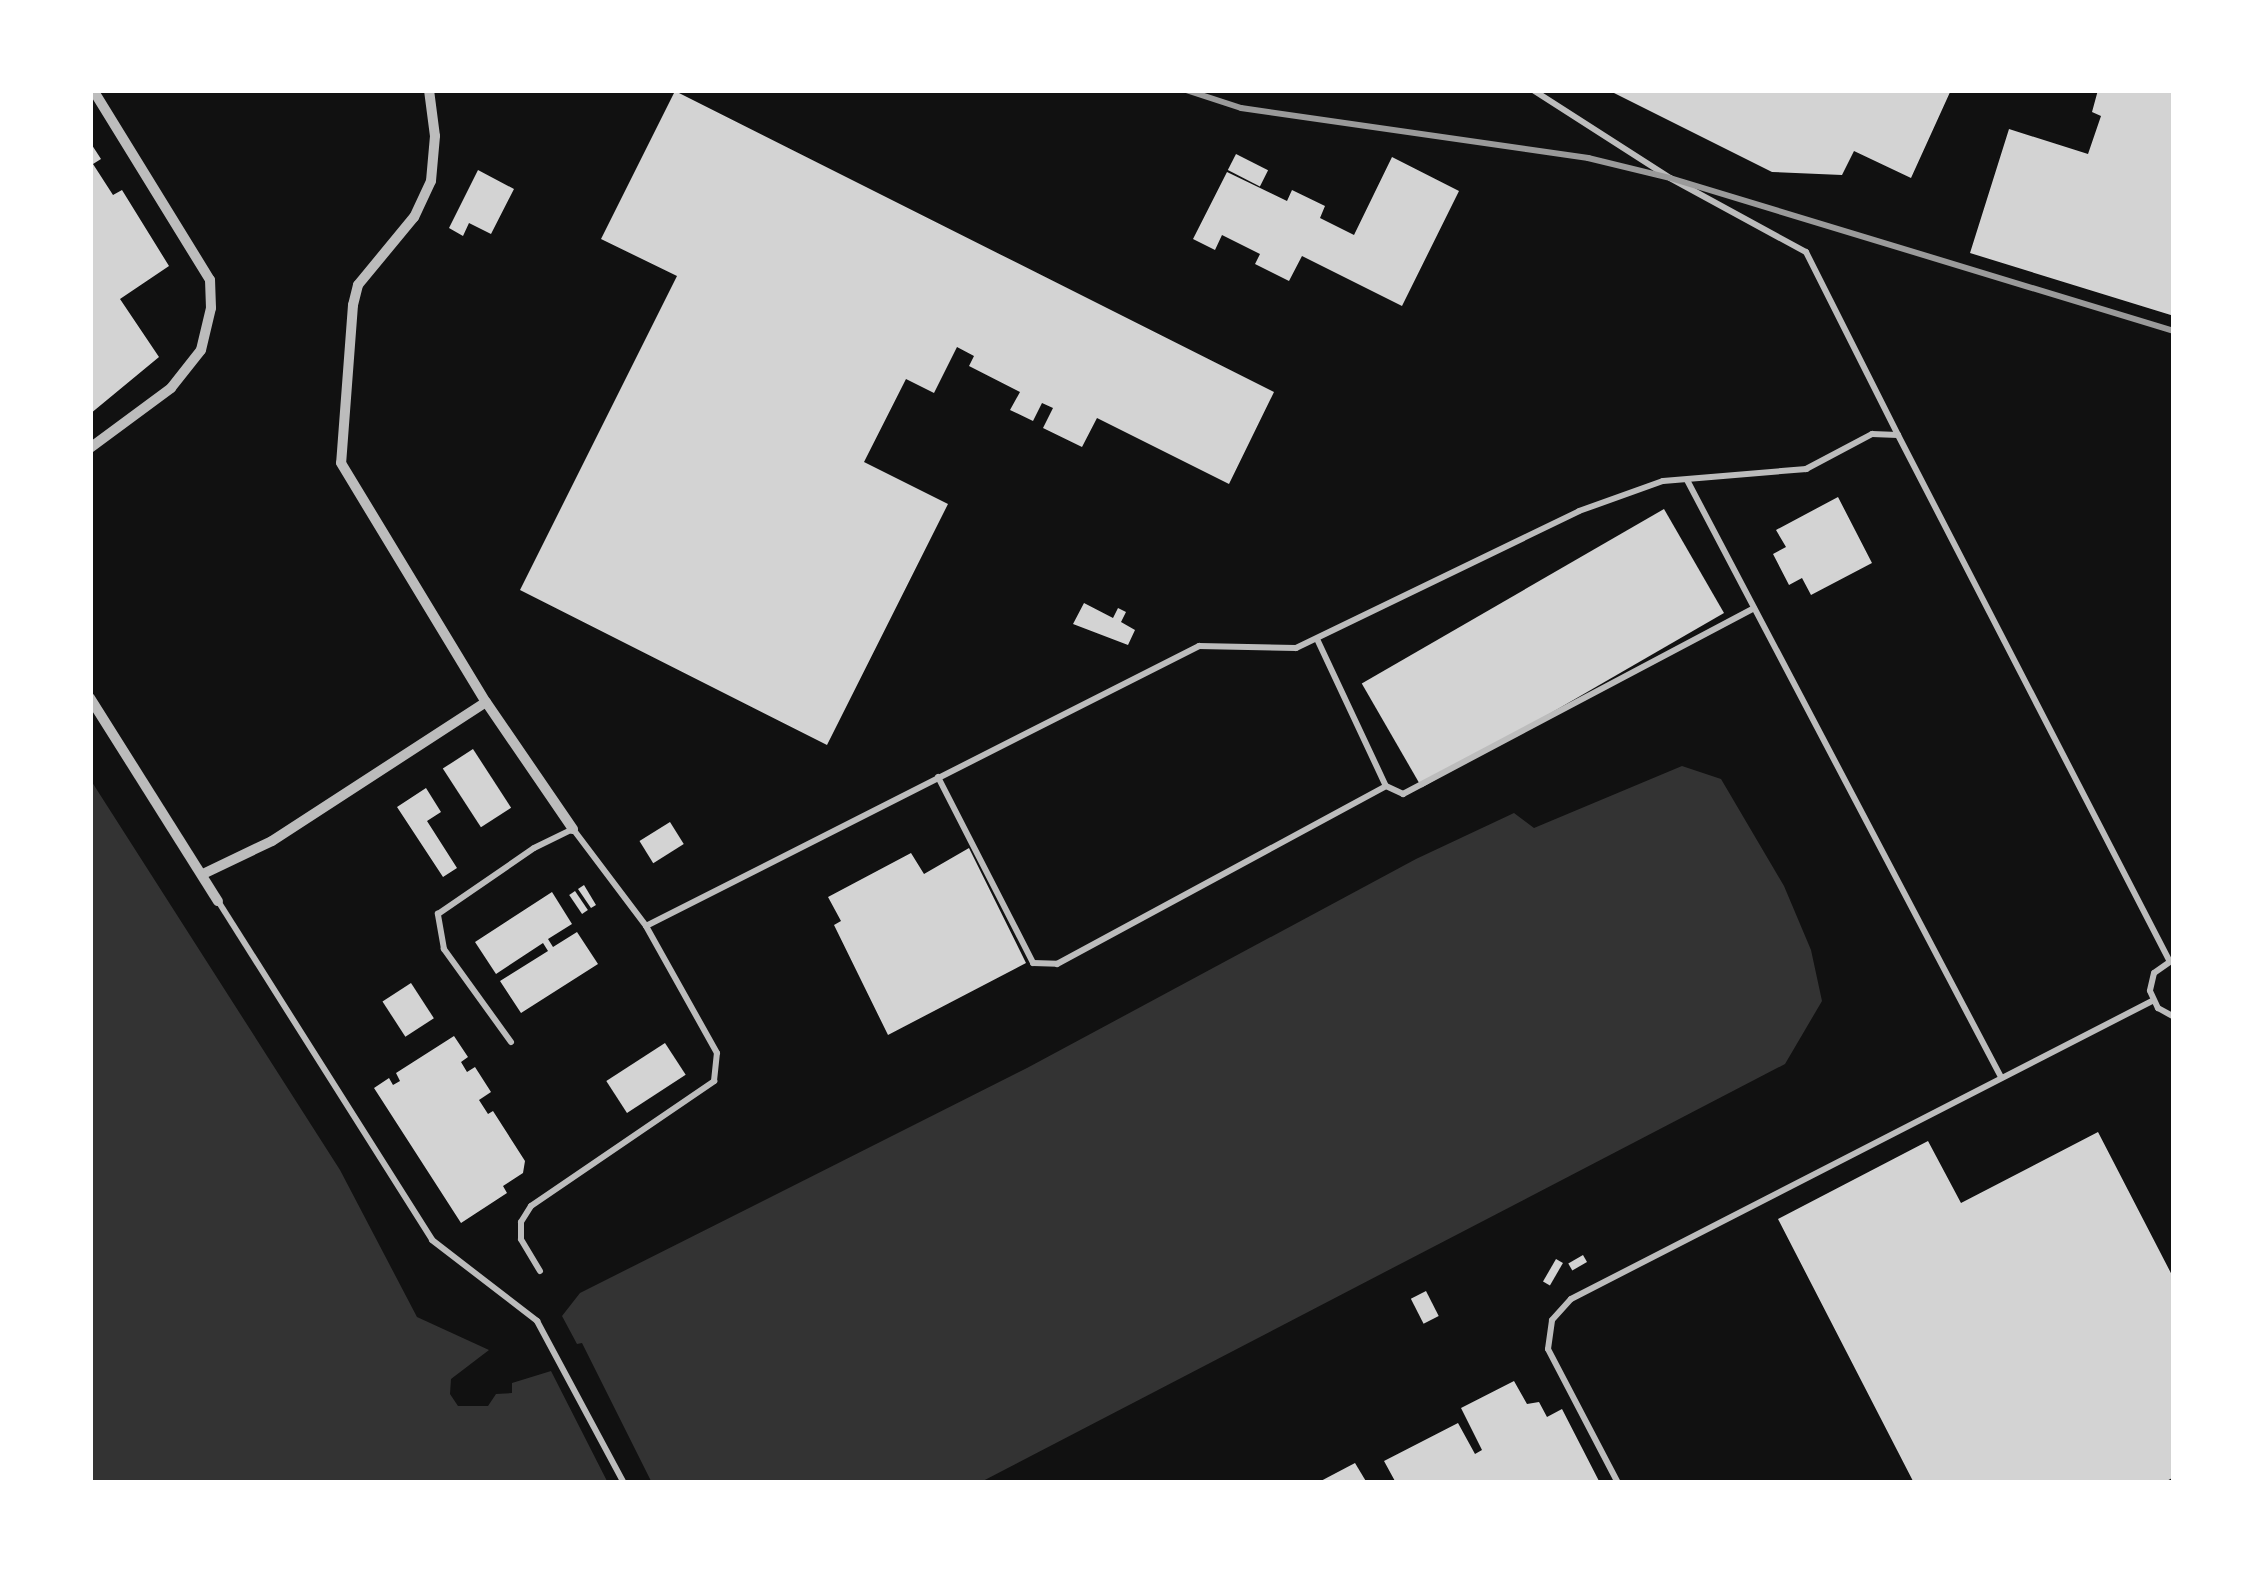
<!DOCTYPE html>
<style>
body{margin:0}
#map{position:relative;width:2264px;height:1573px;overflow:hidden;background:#111;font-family:Raleway,sans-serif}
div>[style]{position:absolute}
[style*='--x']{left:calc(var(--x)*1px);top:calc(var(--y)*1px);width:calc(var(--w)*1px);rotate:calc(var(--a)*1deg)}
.water>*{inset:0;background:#333}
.building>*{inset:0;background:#d3d3d3;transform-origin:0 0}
.service>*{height:6px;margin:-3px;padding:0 3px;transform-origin:3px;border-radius:3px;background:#bcbcbc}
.minor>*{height:10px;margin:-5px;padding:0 5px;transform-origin:5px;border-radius:5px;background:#bcbcbc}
.rail>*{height:6px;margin:-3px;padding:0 3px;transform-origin:3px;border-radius:3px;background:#9a9a9a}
span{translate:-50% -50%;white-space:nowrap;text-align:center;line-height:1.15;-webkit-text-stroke:10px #fff;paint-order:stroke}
.frame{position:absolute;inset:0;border:93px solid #fff;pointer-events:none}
</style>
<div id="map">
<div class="water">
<div style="clip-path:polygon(1682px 766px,1721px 779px,1784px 886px,1811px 950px,1822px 1001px,1785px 1064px,979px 1483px,652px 1483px,582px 1343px,577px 1344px,562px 1316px,580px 1293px,1027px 1068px,1416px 859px,1514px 813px,1534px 828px)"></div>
<div style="clip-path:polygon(90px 779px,340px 1170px,417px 1317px,489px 1350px,451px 1379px,450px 1394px,458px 1406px,488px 1406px,496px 1394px,512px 1393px,512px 1383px,551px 1371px,608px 1483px,90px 1483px)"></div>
</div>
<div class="building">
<div style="clip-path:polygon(1608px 90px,1951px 90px,1911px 178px,1854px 151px,1842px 175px,1772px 172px)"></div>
<div style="clip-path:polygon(2098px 90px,2174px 90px,2174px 316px,1970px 253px,2009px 129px,2088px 154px,2101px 116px,2092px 112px)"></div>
<div style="clip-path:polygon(675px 91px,1274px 392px,1229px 484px,1097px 418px,1082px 447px,1043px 428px,1053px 408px,1042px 403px,1033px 421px,1010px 410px,1020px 392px,969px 366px,974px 356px,957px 347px,934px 393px,906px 379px,864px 462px,948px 504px,827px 745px,520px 590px,677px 276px,601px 239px)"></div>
<div style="clip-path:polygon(90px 142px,101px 159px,93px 164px,113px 195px,122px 190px,169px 266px,120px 299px,159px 357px,90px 414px)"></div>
<div style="left:1236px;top:154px;width:36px;height:18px;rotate:27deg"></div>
<div style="clip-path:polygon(1392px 157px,1459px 191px,1402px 306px,1302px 256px,1289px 281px,1255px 264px,1260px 254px,1222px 235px,1215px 250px,1193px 239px,1227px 172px,1287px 201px,1292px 190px,1325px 206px,1320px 218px,1354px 235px)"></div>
<div style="clip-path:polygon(478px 170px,514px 189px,491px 234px,469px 223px,463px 236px,449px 228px)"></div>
<div style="clip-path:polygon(1838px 497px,1872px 563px,1811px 595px,1802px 578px,1789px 585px,1773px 554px,1786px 547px,1776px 530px)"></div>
<div style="left:1664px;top:509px;width:120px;height:349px;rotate:60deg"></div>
<div style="clip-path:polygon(1084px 603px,1113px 618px,1118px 608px,1126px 612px,1121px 622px,1135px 630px,1128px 645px,1073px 624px)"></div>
<div style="left:473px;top:749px;width:70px;height:36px;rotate:57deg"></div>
<div style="clip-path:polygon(426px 788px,441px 812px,427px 821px,457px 868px,443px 877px,397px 807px)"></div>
<div style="left:670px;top:822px;width:26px;height:36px;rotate:58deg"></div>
<div style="clip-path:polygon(969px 848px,1026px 963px,888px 1035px,834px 925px,841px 921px,828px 897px,911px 853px,924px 874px)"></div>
<div style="clip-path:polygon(584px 885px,596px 905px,591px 908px,578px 889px)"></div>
<div style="left:575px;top:891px;width:23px;height:7px;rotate:56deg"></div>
<div style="clip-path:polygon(552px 892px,572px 924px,548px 939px,553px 947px,577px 932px,598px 964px,521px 1013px,500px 981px,548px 951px,543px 943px,496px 974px,475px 942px)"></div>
<div style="left:411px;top:983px;width:42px;height:34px;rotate:57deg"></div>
<div style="clip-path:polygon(454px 1036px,468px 1057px,461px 1062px,467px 1072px,475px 1067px,491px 1092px,479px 1100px,488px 1114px,493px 1111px,525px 1161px,523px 1173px,503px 1186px,507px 1193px,461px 1223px,374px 1088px,389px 1078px,393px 1085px,400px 1081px,396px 1073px)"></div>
<div style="left:665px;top:1043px;width:38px;height:70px;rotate:57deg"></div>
<div style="clip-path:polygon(2098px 1132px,2174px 1279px,2174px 1477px,2163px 1483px,1914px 1483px,1778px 1219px,1928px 1141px,1961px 1203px)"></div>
<div style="left:1583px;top:1255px;width:8px;height:17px;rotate:60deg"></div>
<div style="left:1556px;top:1259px;width:8px;height:26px;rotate:30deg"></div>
<div style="left:1426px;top:1291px;width:28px;height:17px;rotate:63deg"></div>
<div style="clip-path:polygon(1514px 1381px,1527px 1404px,1539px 1402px,1547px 1417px,1562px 1409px,1600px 1483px,1396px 1483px,1384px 1461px,1458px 1423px,1475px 1454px,1482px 1450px,1461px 1408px)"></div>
<div style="clip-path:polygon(1355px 1463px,1367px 1483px,1317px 1483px)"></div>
</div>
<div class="service">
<div style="--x:1533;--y:90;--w:163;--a:32.7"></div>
<div style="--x:1670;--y:178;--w:155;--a:28.6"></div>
<div style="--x:1806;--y:252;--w:205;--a:63.3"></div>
<div style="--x:1687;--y:480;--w:675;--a:62.26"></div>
<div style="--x:1317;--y:639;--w:162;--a:64.9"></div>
<div style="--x:1386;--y:786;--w:19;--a:25"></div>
<div style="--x:1403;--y:794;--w:397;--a:-27.9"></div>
<div style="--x:938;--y:777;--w:209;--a:62.9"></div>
<div style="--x:1033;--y:963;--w:24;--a:2"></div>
<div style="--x:1057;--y:964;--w:374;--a:-28.4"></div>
<div style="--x:218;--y:901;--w:401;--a:57.7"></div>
<div style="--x:432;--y:1240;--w:133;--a:37.6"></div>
<div style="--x:537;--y:1321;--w:184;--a:61.8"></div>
<div style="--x:2174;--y:959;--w:24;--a:145"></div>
<div style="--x:2154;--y:973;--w:18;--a:103"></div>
<div style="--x:2150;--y:991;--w:19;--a:65"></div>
<div style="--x:2158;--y:1008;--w:18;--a:29"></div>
<div style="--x:511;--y:1042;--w:115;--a:-125.8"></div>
<div style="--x:444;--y:949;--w:36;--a:-100"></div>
<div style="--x:438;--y:914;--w:116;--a:-34.5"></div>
<div style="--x:534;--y:848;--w:43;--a:-26"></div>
<div style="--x:573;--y:829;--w:121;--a:53"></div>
<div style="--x:646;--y:926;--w:620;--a:-26.85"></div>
<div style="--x:1199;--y:646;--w:97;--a:1.2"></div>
<div style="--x:1296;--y:648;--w:314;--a:-25.8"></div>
<div style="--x:1579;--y:511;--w:89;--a:-19.7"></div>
<div style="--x:1663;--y:481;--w:144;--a:-4.8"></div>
<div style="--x:1806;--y:469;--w:75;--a:-27.9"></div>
<div style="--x:1872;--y:434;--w:26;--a:2"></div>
<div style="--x:1898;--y:435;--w:591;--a:62.7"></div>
<div style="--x:540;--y:1271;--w:37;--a:-121"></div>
<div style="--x:521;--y:1239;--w:17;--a:-90"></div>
<div style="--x:521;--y:1222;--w:19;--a:-58"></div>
<div style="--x:531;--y:1206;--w:222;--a:-34.3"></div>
<div style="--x:714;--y:1081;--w:28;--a:-84"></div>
<div style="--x:717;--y:1053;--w:145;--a:-119.2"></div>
<div style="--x:1618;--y:1483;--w:151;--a:-117.6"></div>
<div style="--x:1548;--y:1349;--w:29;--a:-82"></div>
<div style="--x:1552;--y:1320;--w:28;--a:-48"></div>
<div style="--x:1571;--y:1299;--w:653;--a:-27.15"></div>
</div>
<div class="minor">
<div style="--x:429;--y:90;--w:46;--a:82.6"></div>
<div style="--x:435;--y:136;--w:45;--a:95.1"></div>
<div style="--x:431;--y:181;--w:40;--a:115"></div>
<div style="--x:414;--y:217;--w:88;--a:129.5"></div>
<div style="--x:358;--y:285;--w:21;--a:104"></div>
<div style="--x:353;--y:305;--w:158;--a:94.3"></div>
<div style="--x:341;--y:463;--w:280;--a:58.8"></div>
<div style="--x:486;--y:702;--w:154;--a:55.6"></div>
<div style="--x:90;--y:448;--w:101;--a:-36.5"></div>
<div style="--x:171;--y:388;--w:48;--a:-51.7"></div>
<div style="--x:201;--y:350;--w:43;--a:-76.6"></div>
<div style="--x:211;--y:308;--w:28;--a:-92"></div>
<div style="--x:210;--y:280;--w:223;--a:-121.6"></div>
<div style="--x:90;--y:698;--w:240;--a:57.8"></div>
<div style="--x:203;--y:874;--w:76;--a:-25.6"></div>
<div style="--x:272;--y:841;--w:255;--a:-33"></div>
</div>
<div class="rail">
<div style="--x:1186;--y:90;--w:58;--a:18.1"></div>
<div style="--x:1241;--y:108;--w:351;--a:8.2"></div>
<div style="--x:1588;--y:158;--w:84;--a:13.7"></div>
<div style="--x:1670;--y:178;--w:527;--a:16.89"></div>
</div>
<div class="frame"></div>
</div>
